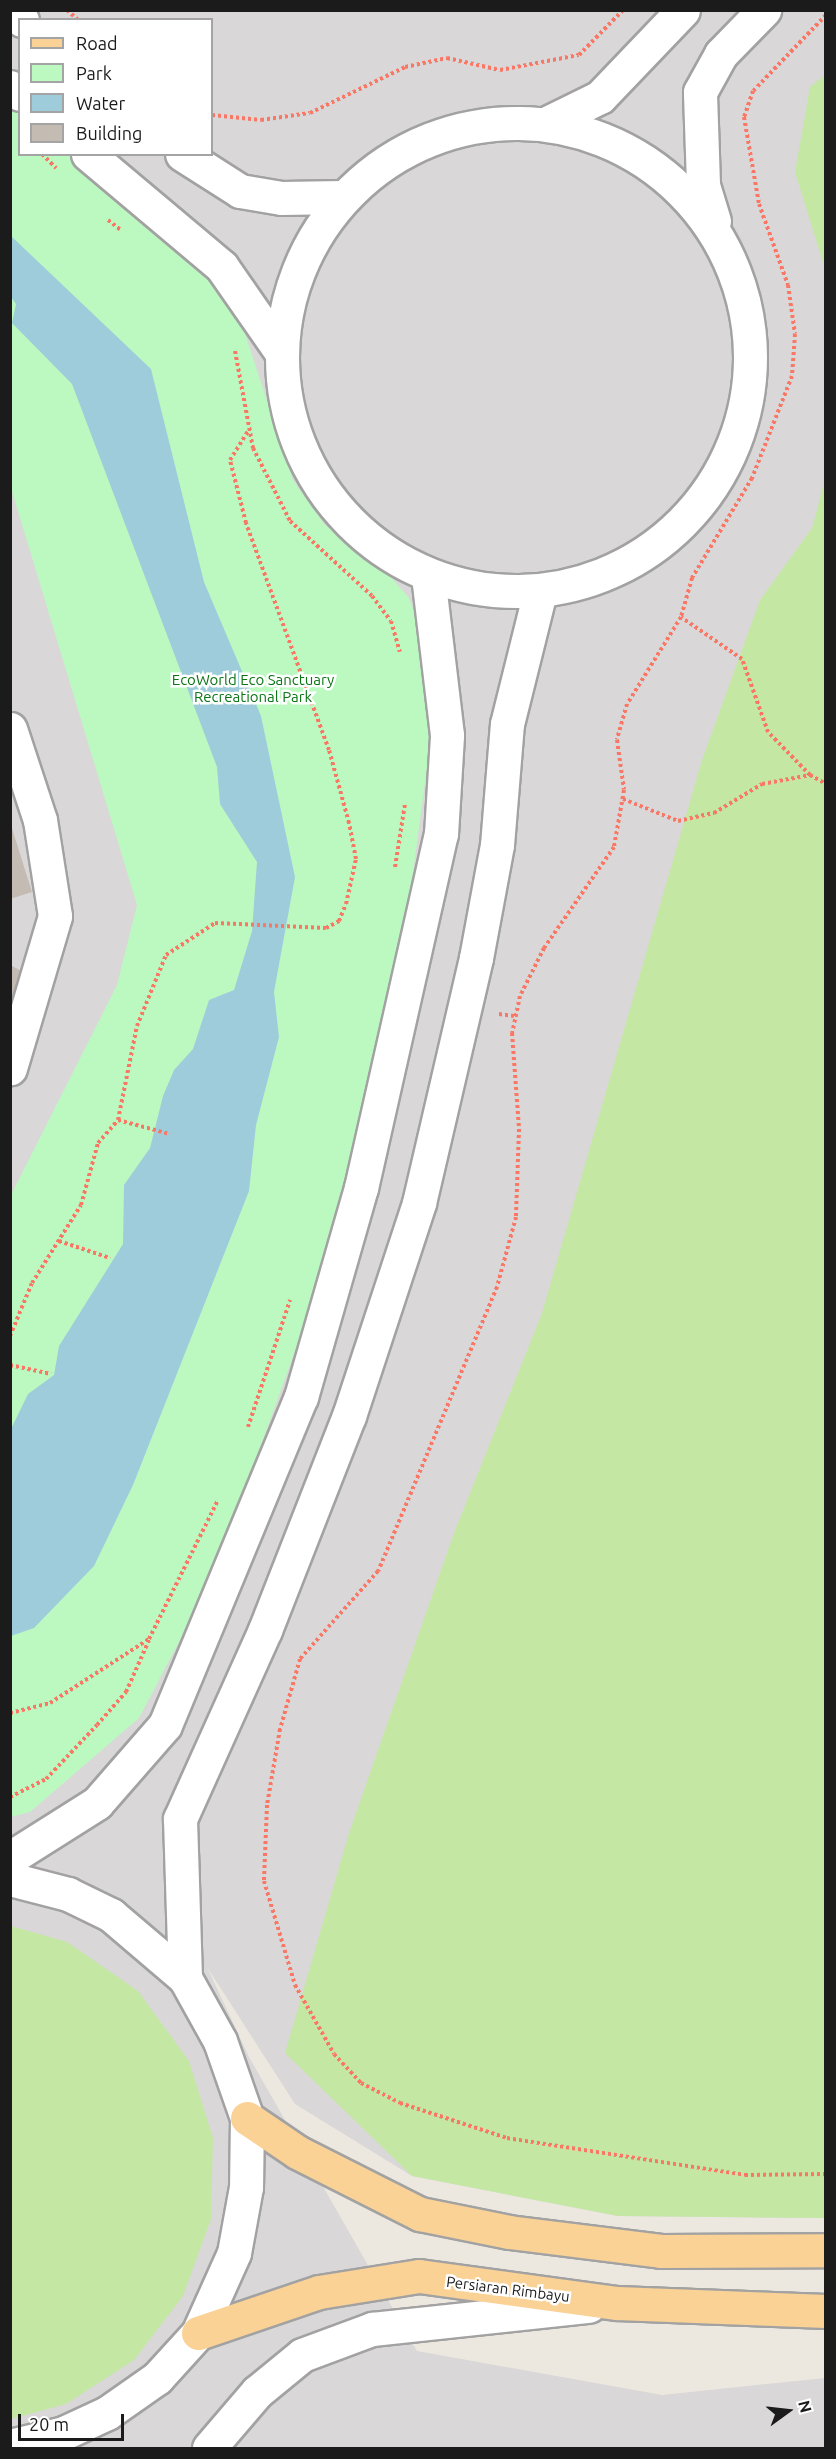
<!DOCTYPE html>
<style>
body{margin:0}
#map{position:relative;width:836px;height:2459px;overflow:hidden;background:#ece8e0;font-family:Ubuntu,sans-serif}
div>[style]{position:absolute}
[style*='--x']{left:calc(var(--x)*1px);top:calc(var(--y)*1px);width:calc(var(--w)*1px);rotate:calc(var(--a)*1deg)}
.residential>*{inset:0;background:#d9d7d7}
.grass>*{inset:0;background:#c4e8a4}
.park>*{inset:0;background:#bbf9c1}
.water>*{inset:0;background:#9fccdb}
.building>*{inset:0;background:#c4bbb3}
.path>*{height:4px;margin-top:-2px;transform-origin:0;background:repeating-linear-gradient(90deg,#f97764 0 3px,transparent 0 6px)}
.roads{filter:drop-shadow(2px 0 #a2a2a2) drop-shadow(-2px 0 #a2a2a2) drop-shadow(0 2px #a2a2a2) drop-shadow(0 -2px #a2a2a2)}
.minor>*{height:33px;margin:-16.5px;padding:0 16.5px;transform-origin:16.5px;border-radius:16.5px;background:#fff}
.minor>.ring{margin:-16.5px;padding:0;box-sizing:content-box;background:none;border:33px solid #fff;border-radius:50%}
.major>*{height:33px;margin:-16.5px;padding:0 16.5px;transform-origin:16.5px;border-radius:16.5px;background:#fbd296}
span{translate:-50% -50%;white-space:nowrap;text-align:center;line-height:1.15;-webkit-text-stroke:5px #fff;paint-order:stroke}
.park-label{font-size:15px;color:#0b7616}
.street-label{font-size:15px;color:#1b1b1b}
.frame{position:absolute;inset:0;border:12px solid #1b1b1b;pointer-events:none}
.legend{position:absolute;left:18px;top:18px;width:195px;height:138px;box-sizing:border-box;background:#fff;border:2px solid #a4a4a4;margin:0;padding:8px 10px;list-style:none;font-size:18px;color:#1b1b1b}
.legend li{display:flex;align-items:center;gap:12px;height:30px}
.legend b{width:30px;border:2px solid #a4a4a4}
.north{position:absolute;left:758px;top:2381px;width:60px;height:60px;-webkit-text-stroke:4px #fff;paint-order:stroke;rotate:75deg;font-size:16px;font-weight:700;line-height:24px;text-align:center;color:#1b1b1b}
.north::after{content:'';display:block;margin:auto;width:21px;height:27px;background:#1b1b1b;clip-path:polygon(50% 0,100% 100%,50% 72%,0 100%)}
.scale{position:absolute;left:18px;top:2414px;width:106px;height:27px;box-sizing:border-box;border:3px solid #1b1b1b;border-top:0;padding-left:8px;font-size:18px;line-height:21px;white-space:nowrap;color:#1b1b1b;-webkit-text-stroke:4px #fff;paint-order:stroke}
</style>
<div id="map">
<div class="residential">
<div style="clip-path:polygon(evenodd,11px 11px,825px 11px,825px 2218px,618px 2216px,412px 2176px,295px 2104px,207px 1967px,249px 2057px,417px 2351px,662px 2395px,825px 2378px,825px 2448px,11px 2448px,11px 11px,20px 20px,212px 20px,212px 154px,20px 154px,20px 20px)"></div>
</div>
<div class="grass">
<div style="clip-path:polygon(825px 75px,825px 269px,795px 172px,810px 87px)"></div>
<div style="clip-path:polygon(825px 479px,825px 2218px,618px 2216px,412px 2176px,285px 2053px,349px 1833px,454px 1533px,542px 1313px,702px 760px,760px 600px,812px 528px)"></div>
<div style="clip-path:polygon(11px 1926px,67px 1942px,138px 1991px,189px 2061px,213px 2138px,211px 2219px,183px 2296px,134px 2360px,66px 2404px,11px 2419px)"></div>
</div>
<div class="park">
<div style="clip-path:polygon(11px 102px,19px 109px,20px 154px,71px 155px,201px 263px,236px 306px,293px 480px,325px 525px,377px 561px,409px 598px,425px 641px,431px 737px,406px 926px,332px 1249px,249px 1478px,181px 1638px,139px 1718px,30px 1812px,11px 1817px,11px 1195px,117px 985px,137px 905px,11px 488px)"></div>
</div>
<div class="water">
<div style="clip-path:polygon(10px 235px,151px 369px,204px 582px,261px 716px,295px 877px,274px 992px,279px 1037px,256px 1125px,249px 1191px,133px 1485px,94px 1566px,34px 1628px,11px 1636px,11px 1429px,28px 1394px,54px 1375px,59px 1346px,123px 1244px,124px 1185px,150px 1148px,163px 1096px,174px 1070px,193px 1049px,209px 1000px,234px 990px,252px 931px,257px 862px,220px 804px,217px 767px,72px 384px,12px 323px,16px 304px,11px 297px)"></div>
</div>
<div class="building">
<div style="clip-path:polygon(10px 822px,32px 892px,10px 899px)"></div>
<div style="clip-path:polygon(10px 965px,35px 978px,10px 1025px)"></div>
</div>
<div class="path">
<div style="--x:67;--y:10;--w:15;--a:42"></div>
<div style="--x:826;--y:15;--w:105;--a:133.8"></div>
<div style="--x:753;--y:91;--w:28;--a:109"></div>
<div style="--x:744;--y:117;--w:88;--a:80.2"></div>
<div style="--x:759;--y:204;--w:86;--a:70.3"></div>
<div style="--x:788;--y:285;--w:49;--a:81.9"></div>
<div style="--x:795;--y:334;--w:42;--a:94.1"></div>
<div style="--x:792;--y:376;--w:110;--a:111.4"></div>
<div style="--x:752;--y:478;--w:117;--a:121"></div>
<div style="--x:692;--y:578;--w:41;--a:105.8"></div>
<div style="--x:681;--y:617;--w:102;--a:121.8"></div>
<div style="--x:627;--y:704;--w:37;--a:106"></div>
<div style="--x:617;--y:740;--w:50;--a:82"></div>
<div style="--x:624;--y:790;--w:58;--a:100"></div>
<div style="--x:614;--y:847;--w:123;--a:124.7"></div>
<div style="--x:544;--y:948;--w:54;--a:116.6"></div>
<div style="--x:520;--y:996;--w:38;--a:102"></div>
<div style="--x:512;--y:1033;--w:96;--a:85.8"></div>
<div style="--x:519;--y:1129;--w:88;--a:92"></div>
<div style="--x:516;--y:1217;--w:73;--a:105.2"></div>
<div style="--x:497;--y:1287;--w:308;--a:112.7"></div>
<div style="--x:378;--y:1571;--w:118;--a:131.6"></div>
<div style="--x:300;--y:1659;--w:73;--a:105.9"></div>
<div style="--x:280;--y:1729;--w:77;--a:99.7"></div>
<div style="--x:267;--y:1805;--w:76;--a:92.3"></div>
<div style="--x:264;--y:1881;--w:109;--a:73.4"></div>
<div style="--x:295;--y:1985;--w:79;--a:60.5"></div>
<div style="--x:334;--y:2054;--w:40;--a:47"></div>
<div style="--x:361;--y:2083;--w:44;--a:27.1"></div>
<div style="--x:400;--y:2103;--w:113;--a:18.1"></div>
<div style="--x:507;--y:2138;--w:241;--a:8.8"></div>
<div style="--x:745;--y:2175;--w:81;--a:-0.7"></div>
<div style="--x:212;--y:115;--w:49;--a:5.8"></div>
<div style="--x:261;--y:120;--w:49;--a:-8.1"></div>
<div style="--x:310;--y:113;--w:106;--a:-25.8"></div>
<div style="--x:405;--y:67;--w:43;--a:-12.1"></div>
<div style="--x:447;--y:58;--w:54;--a:12.8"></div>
<div style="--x:500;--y:70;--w:80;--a:-10.8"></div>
<div style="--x:579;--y:55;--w:63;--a:-45.6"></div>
<div style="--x:42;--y:154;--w:20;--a:45"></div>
<div style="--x:108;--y:220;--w:16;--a:38"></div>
<div style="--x:235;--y:351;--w:99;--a:79.5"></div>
<div style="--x:253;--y:448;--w:82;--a:63.1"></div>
<div style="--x:290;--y:521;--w:111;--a:42.4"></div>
<div style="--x:372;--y:596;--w:31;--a:53"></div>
<div style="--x:391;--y:621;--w:32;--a:74"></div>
<div style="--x:810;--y:775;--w:18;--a:29"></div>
<div style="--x:623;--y:799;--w:59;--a:21.8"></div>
<div style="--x:678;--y:821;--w:37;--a:-13"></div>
<div style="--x:714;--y:813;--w:56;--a:-31.1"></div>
<div style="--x:762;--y:784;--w:49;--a:-10.6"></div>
<div style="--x:810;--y:775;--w:60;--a:-134.3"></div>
<div style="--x:768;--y:732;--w:77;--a:-109.6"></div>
<div style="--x:742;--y:659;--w:74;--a:-145.5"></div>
<div style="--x:395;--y:867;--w:64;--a:-81"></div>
<div style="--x:499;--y:1014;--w:15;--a:8"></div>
<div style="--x:118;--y:1120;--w:54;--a:15.1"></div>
<div style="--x:59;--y:1241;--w:54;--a:18.4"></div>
<div style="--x:10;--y:1336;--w:57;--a:-67.5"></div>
<div style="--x:32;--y:1283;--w:92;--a:-57.9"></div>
<div style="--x:81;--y:1205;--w:64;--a:-74.7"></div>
<div style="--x:98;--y:1143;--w:30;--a:-49"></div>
<div style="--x:118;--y:1120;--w:96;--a:-78.6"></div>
<div style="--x:137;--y:1026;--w:77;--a:-67.8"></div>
<div style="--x:166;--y:955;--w:59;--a:-33.1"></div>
<div style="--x:215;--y:923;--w:111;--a:2.6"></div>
<div style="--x:326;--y:928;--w:15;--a:-28"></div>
<div style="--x:339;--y:921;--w:18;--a:-68"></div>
<div style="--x:346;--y:904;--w:46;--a:-77.5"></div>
<div style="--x:356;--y:859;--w:37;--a:-101"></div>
<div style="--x:349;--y:823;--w:76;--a:-105.3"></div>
<div style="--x:329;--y:750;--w:242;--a:-110.1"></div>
<div style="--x:246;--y:523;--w:65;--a:-104.3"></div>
<div style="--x:230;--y:460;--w:34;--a:-58"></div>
<div style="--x:10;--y:1365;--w:42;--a:12.4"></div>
<div style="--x:248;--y:1427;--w:134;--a:-71.7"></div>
<div style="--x:10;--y:1713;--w:41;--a:-14"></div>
<div style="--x:50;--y:1703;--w:118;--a:-32.9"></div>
<div style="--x:149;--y:1639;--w:155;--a:-63.6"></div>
<div style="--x:10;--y:1797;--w:40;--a:-26.6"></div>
<div style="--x:46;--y:1779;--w:74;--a:-46.6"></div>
<div style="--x:97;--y:1725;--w:44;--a:-48.7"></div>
<div style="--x:126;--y:1692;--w:57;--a:-66.1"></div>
</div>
<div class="roads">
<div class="minor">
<div style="--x:10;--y:11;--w:15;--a:37"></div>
<div style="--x:10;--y:87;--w:12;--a:35"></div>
<div class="ring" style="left:282px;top:123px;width:435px;height:435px"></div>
<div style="--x:547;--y:123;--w:59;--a:-26.1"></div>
<div style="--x:600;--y:97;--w:120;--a:-46.3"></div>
<div style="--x:88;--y:154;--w:175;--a:40.1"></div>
<div style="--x:222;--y:267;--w:103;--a:55.2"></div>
<div style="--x:182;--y:154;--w:69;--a:32.5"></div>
<div style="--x:240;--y:191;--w:42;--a:9.7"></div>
<div style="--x:281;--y:198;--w:62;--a:-0.9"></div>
<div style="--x:714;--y:221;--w:39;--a:-107"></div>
<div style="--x:703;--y:184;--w:92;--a:-91.9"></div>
<div style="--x:700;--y:92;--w:43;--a:-61.1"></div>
<div style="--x:721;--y:54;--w:62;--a:-45.7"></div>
<div style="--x:10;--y:729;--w:96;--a:71.8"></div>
<div style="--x:40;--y:820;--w:97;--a:81.1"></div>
<div style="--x:55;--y:916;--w:159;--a:106.5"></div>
<div style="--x:10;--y:1858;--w:103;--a:-32.3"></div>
<div style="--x:97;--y:1803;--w:103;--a:-48.9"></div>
<div style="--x:165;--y:1725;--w:355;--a:-67.5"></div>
<div style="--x:301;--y:1397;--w:217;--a:-74"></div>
<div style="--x:361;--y:1188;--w:363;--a:-77.3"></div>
<div style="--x:441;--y:834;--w:99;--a:-86.5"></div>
<div style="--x:447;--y:735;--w:160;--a:-96.8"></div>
<div style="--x:10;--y:1879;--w:60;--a:14.5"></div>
<div style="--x:68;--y:1894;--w:48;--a:26"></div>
<div style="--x:111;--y:1915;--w:97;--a:40.4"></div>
<div style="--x:185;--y:1978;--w:72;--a:60.9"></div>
<div style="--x:220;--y:2041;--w:82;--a:70.7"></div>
<div style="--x:247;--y:2118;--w:69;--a:90.8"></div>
<div style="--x:246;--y:2187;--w:67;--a:100.3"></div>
<div style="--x:234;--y:2253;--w:88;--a:114.2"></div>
<div style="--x:198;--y:2333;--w:61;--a:132.3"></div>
<div style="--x:157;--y:2378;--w:61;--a:145"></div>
<div style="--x:107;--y:2413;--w:47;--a:155.1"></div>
<div style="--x:64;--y:2433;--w:56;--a:166.5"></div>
<div style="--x:185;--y:1978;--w:159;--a:-91.8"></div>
<div style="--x:180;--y:1819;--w:207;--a:-65.8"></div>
<div style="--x:265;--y:1630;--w:230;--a:-68.6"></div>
<div style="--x:349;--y:1416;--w:224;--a:-71.8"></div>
<div style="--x:419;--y:1203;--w:252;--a:-76.9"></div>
<div style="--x:476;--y:958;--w:115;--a:-79.5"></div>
<div style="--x:497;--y:845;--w:121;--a:-85.3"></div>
<div style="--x:507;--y:724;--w:136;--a:-76"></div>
<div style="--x:209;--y:2448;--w:74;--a:-49.4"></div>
<div style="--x:257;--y:2392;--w:58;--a:-39.4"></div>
<div style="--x:302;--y:2355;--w:75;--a:-20.4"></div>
<div style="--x:372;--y:2329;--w:218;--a:-6.1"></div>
</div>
<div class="major">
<div style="--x:247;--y:2118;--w:60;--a:34.2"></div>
<div style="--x:297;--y:2152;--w:138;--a:26.8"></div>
<div style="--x:420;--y:2214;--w:91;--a:11.4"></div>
<div style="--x:509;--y:2232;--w:153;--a:7.1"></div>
<div style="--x:661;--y:2251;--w:165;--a:-0.3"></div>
<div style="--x:198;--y:2333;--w:128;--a:-18.7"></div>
<div style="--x:319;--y:2292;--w:101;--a:-9.1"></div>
<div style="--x:419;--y:2276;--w:200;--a:7.8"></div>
<div style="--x:617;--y:2303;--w:209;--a:2.2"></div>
</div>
</div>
<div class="park-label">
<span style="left:253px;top:688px">EcoWorld Eco Sanctuary<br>Recreational Park</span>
</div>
<div class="street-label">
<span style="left:508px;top:2289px;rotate:7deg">Persiaran Rimbayu</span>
</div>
<div class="frame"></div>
<ul class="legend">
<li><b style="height:8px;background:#fbd296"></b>Road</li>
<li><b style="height:16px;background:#bbf9c1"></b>Park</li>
<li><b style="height:16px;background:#9fccdb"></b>Water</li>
<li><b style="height:16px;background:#c4bbb3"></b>Building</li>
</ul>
<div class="north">N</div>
<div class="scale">20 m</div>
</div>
